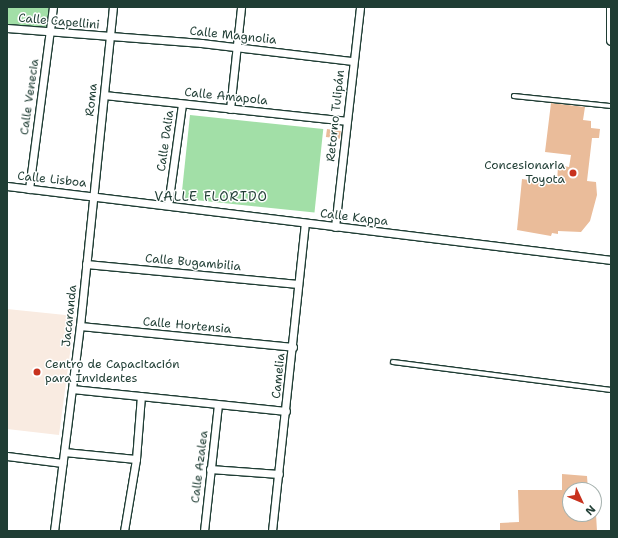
<!DOCTYPE html>
<meta charset="utf-8">
<style>
body{margin:0}
#map{position:relative;width:618px;height:538px;overflow:hidden;background:#fff;font-family:"Shantell Sans",sans-serif}
div>[style]{position:absolute}
[style*='--x']{left:calc(var(--x)*1px);top:calc(var(--y)*1px);width:calc(var(--w)*1px);rotate:calc(var(--a)*1deg)}
.built>*{inset:0;background:#f9ebe1}
.green>*{inset:0;background:#a2dfa7;transform-origin:0 0}
.building>*{inset:0;background:#eabc9a;transform-origin:0 0}
.roads{filter:drop-shadow(1px 0 #1f3d34) drop-shadow(-1px 0 #1f3d34) drop-shadow(0 1px #1f3d34) drop-shadow(0 -1px #1f3d34)}
.service>*{height:3.5px;margin:-1.75px;padding:0 1.75px;transform-origin:1.75px;border-radius:1.75px;background:#fff}
.minor>*{height:7px;margin:-3.5px;padding:0 3.5px;transform-origin:3.5px;border-radius:3.5px;background:#fff}
.tertiary>*{height:9px;margin:-4.5px;padding:0 4.5px;transform-origin:4.5px;border-radius:4.5px;background:#fff}
.dots>*{width:11px;height:11px;translate:-50% -50%;box-sizing:border-box;border:2px solid #fff;border-radius:50%}
span{translate:-50% -50%;white-space:nowrap;text-align:center;line-height:1.15;-webkit-text-stroke:3px #fff;paint-order:stroke}
.street-label{font-size:12px;color:#1f3d34}
.poi-label{font-size:12px;color:#1f3d34}
.right{translate:-100% -50%;text-align:right}
.left{translate:0 -50%;text-align:left}
.neighbourhood-label{font-size:13px;color:#1f3d34;letter-spacing:1px}
.frame{position:absolute;inset:0;border:8px solid #1f3d34;pointer-events:none}
.north{position:absolute;left:562px;top:482px;width:40px;height:40px;box-sizing:border-box;background:#fff;border:1px solid #a5b1ae;border-radius:50%;rotate:134deg;font-size:11px;font-weight:700;line-height:16px;text-align:center;color:#1f3d34}
.north::after{content:'';display:block;margin:auto;width:14px;height:18px;background:#c8321e;clip-path:polygon(50% 0,100% 100%,50% 72%,0 100%)}
</style>
<div id="map">
<div class="built">
<div style="clip-path:polygon(7px 309px,75px 316px,59px 435px,7px 429px)"></div>
</div>
<div class="green">
<div style="clip-path:polygon(7px 7px,50px 7px,48px 29px,7px 25px)"></div>
<div style="left:190px;top:115px;width:134px;height:84px;rotate:6deg"></div>
</div>
<div class="building">
<div style="clip-path:polygon(551px 103px,585px 107px,583px 120px,591px 121px,591px 128px,600px 129px,599px 138px,592px 138px,587px 181px,596px 182px,597px 195px,590px 221px,581px 232px,558px 231px,558px 234px,552px 233px,551px 236px,517px 230px,522px 179px,557px 184px,558px 165px,569px 167px,571px 155px,545px 152px)"></div>
<div style="left:327px;top:129px;width:14px;height:8px;rotate:8deg"></div>
<div style="clip-path:polygon(562px 474px,587px 476px,588px 490px,570px 490px,570px 514px,596px 514px,597px 531px,500px 531px,500px 523px,519px 522px,518px 490px,562px 490px)"></div>
</div>
<div class="roads">
<div class="service">
<div style="--x:514;--y:96;--w:98;--a:5.9"></div>
<div style="--x:393;--y:362;--w:220;--a:7.3"></div>
</div>
<div class="minor">
<div style="--x:7;--y:28;--w:195;--a:4.4"></div>
<div style="--x:201;--y:43;--w:153;--a:6.8"></div>
<div style="--x:104;--y:95;--w:243;--a:6.1"></div>
<div style="--x:230;--y:109;--w:103;--a:-83.8"></div>
<div style="--x:7;--y:186;--w:609;--a:6.98"></div>
<div style="--x:29;--y:189;--w:184;--a:-82.5"></div>
<div style="--x:168;--y:205;--w:102;--a:-82.1"></div>
<div style="--x:335;--y:227;--w:221;--a:-83.5"></div>
<div style="--x:86;--y:264;--w:213;--a:5.4"></div>
<div style="--x:80;--y:326;--w:214;--a:5.6"></div>
<div style="--x:72;--y:389;--w:215;--a:5.9"></div>
<div style="--x:64;--y:452;--w:72;--a:5.6"></div>
<div style="--x:7;--y:456;--w:56;--a:7.1"></div>
<div style="--x:210;--y:469;--w:69;--a:4.1"></div>
<div style="--x:54;--y:531;--w:207;--a:-82.8"></div>
<div style="--x:80;--y:326;--w:321;--a:-84.1"></div>
<div style="--x:124;--y:531;--w:73;--a:-80.5"></div>
<div style="--x:136;--y:459;--w:63;--a:-85.5"></div>
<div style="--x:204;--y:531;--w:127;--a:-83.7"></div>
<div style="--x:272;--y:531;--w:310;--a:-83.9"></div>
</div>
<div class="tertiary">
<div style="--x:611;--y:7;--w:33;--a:90"></div>
</div>
</div>
<div class="dots">
<div style="left:573px;top:173px;background:#c8321e"></div>
<div style="left:37px;top:372px;background:#c8321e"></div>
</div>
<div class="street-label">
<span style="left:59px;top:22px;rotate:5deg">Calle Capellini</span>
<span style="left:233px;top:36px;rotate:6deg">Calle Magnolia</span>
<span style="left:30px;top:97px;rotate:-82deg">Calle Venecia</span>
<span style="left:226px;top:97px;rotate:6deg">Calle Amapola</span>
<span style="left:92px;top:100px;rotate:-84deg">Roma</span>
<span style="left:336px;top:116px;rotate:-84deg">Retorno Tulipán</span>
<span style="left:166px;top:141px;rotate:-82deg">Calle Dalia</span>
<span style="left:52px;top:180px;rotate:6deg">Calle Lisboa</span>
<span style="left:354px;top:218px;rotate:7deg">Calle Kappa</span>
<span style="left:193px;top:263px;rotate:5deg">Calle Bugambilia</span>
<span style="left:70px;top:316px;rotate:-84deg">Jacaranda</span>
<span style="left:187px;top:326px;rotate:5deg">Calle Hortensia</span>
<span style="left:279px;top:376px;rotate:-84deg">Camelia</span>
<span style="left:200px;top:467px;rotate:-83deg">Calle Azalea</span>
</div>
<div class="poi-label">
<span class="right" style="left:565px;top:173px">Concesionaria<br>Toyota</span>
<span class="left" style="left:45px;top:372px">Centro de Capacitación<br>para Invidentes</span>
</div>
<div class="neighbourhood-label">
<span style="left:211px;top:197px">VALLE FLORIDO</span>
</div>
<div class="frame"></div>
<div class="north">N</div>
</div>
